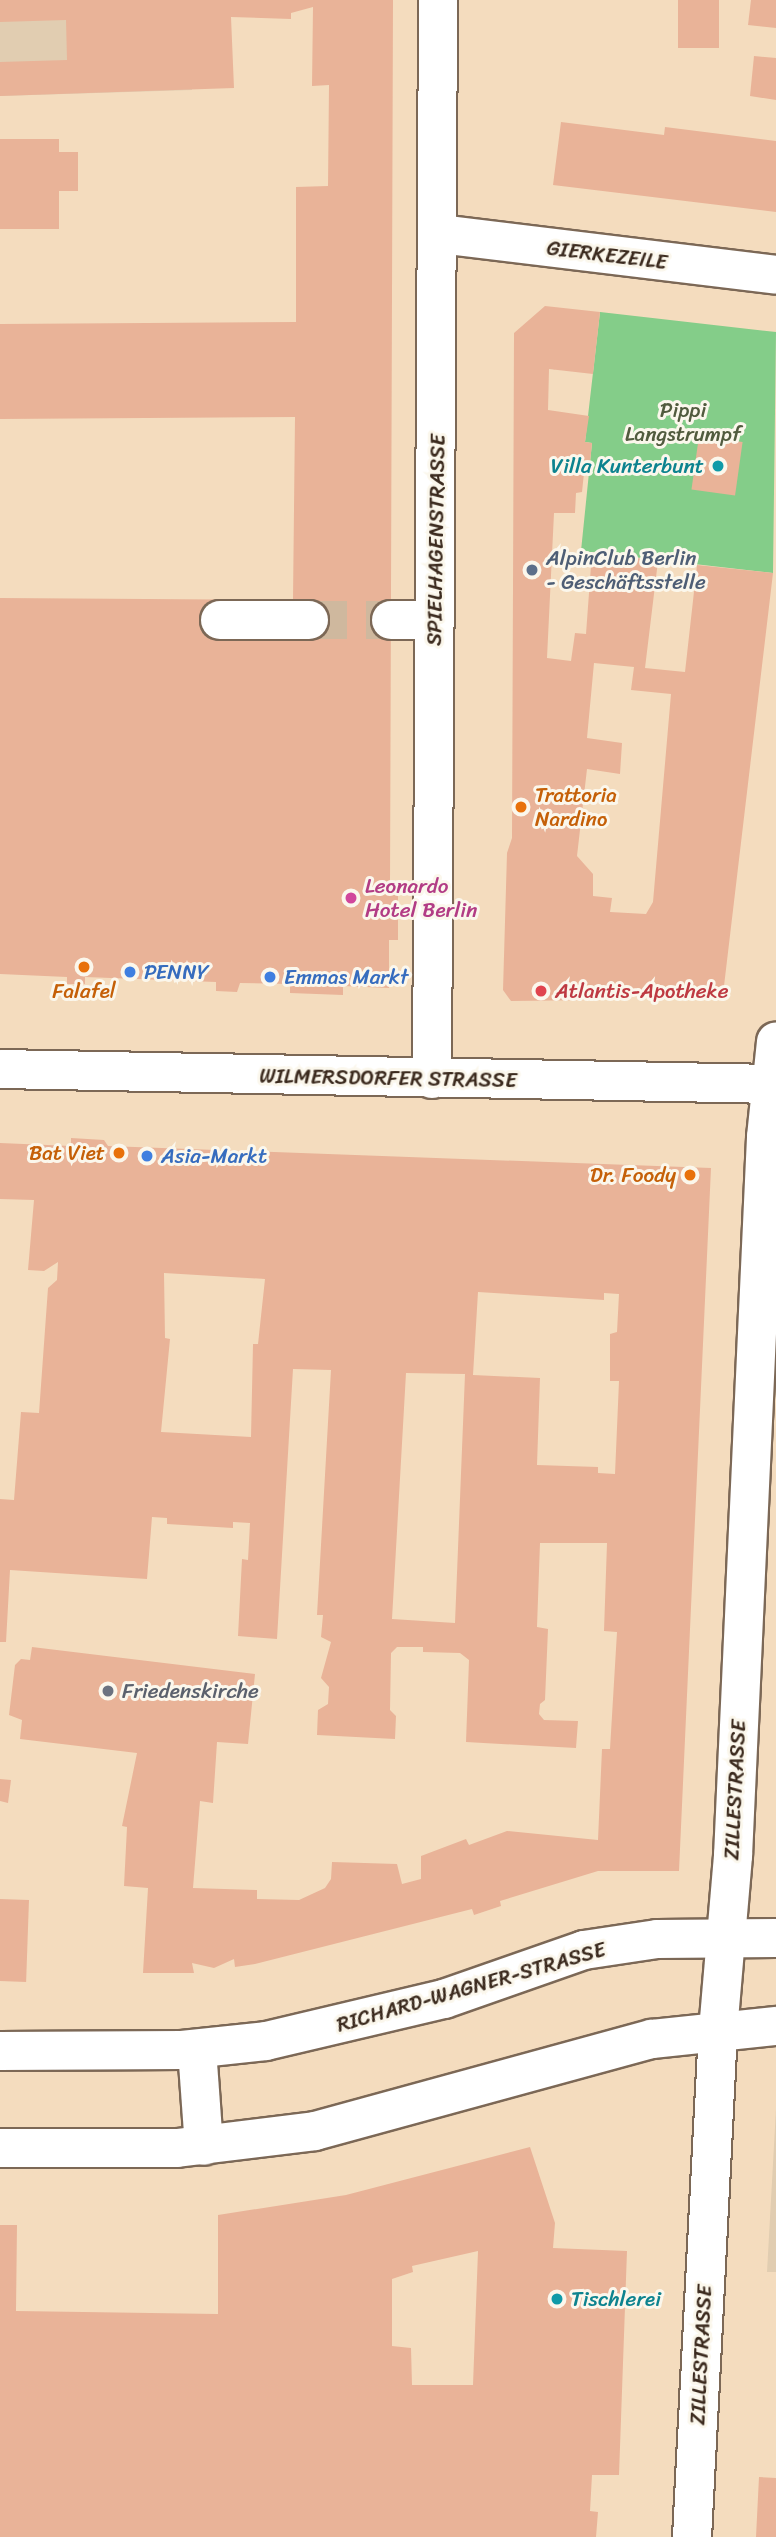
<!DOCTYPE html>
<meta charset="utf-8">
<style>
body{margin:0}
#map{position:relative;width:776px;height:2537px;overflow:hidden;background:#f4dcbe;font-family:Sriracha,sans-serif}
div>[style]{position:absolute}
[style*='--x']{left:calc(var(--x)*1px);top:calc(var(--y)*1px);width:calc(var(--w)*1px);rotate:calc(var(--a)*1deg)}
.built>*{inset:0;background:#e1cdb1}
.green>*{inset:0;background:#84cd89}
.building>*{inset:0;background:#e9b398;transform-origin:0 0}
.minor-tunnel>*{height:38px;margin-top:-19px;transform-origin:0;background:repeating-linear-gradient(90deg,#cfb89e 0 38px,transparent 0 57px)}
.roads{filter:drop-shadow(2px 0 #7c6856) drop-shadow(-2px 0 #7c6856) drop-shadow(0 2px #7c6856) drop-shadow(0 -2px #7c6856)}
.minor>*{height:38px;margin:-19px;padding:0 19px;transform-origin:19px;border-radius:19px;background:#fff}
.dots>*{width:19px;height:19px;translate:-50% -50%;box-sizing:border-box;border:4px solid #fbf7ec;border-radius:50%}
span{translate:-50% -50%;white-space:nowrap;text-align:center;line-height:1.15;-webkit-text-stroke:6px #fbf7ec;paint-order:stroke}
.street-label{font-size:21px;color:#3b2a1e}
.park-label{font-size:21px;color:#515b3e}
.culture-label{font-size:21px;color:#0d838f}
.right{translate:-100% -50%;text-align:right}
.left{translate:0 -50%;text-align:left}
.service-label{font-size:21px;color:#4e5e75}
.food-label{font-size:21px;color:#c56008}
.hotel-label{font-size:21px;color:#b23c85}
.shop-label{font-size:21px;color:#366cbe}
.health-label{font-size:21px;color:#be3a42}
.worship-label{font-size:21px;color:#5b616d}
</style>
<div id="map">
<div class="built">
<div style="clip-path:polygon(0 0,193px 56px,192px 90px,0 96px)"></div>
<div style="clip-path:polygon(776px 2109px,776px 2272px,767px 2272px)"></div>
</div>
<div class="green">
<div style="clip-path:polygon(600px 312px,776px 332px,773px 573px,581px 551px,592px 443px,585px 442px)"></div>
</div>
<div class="building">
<div style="clip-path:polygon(0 0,393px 0,390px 889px,398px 889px,398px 940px,389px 940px,389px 988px,343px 986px,343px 995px,290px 993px,290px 984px,240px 983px,237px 992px,216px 991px,216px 982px,85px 977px,85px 984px,67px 984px,67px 977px,0 974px,0 598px,293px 600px,295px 417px,0 419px,0 324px,296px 322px,296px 187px,328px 186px,329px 85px,312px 86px,313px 7px,291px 13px,291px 19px,231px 17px,234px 88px,0 96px,0 62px,67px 60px,66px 20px,0 22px)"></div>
<div style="left:678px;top:0;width:41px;height:48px"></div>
<div style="clip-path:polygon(751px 0,776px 0,776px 28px,748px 25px)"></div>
<div style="clip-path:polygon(754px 56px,776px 58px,776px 100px,750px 96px)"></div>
<div style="clip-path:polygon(561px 122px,664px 135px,665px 127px,776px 141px,776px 212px,553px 185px)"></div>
<div style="clip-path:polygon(0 139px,59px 139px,59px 152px,78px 152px,78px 191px,59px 191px,59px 229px,0 229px)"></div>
<div style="clip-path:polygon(evenodd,545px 306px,600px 312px,593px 374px,549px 369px,548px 410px,589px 416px,585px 442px,592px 443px,589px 473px,584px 473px,582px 492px,576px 493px,575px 513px,554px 513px,547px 658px,571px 661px,575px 633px,586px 634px,592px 552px,658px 561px,645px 668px,685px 672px,697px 565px,773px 573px,724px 986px,707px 1000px,597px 995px,590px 1000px,511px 1001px,503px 990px,507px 853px,512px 838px,514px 333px,545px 306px,594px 663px,634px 667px,631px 690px,671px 694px,653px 902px,646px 914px,610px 912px,612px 898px,593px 896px,593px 874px,577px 856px,587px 769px,620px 774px,622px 743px,587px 738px,594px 663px)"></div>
<div style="left:699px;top:436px;width:44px;height:54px;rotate:8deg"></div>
<div style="clip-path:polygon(evenodd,71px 1138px,104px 1140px,108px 1146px,711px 1168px,679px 1871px,598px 1871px,500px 1901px,501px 1906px,474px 1915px,472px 1909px,255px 1964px,235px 1967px,234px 1959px,214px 1968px,192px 1963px,194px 1973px,143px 1973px,148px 1888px,124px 1886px,127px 1827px,122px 1826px,137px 1753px,20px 1739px,22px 1720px,9px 1715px,15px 1665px,21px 1659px,30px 1660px,32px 1647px,255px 1674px,248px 1744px,217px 1742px,213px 1803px,200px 1801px,193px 1888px,257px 1890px,257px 1899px,299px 1900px,325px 1888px,331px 1879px,332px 1862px,397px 1864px,402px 1884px,421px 1879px,421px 1856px,466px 1839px,469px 1845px,507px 1831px,598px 1840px,602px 1749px,610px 1749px,617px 1632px,604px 1631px,607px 1543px,540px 1543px,537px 1627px,548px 1629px,545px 1700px,540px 1704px,539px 1714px,544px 1720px,578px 1721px,576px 1748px,466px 1742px,469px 1660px,460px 1653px,423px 1652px,423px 1647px,397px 1647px,391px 1653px,390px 1710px,396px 1716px,395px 1739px,317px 1735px,318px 1710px,328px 1704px,329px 1687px,321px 1678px,331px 1642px,321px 1637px,323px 1615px,317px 1615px,331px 1370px,293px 1369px,277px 1639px,238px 1636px,242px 1559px,248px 1560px,250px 1523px,233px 1522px,233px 1528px,167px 1524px,167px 1518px,152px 1517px,147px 1579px,10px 1570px,6px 1642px,0 1642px,0 1499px,14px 1500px,21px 1412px,39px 1413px,48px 1288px,57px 1280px,58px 1262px,44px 1271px,28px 1270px,34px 1200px,0 1199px,0 1143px,71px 1146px,71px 1138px,164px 1273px,265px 1279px,258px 1344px,253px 1344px,251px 1437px,161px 1432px,170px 1339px,165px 1338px,164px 1273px,71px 1138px,478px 1292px,604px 1300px,604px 1293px,619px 1294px,617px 1332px,610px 1334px,610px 1381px,619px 1381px,615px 1474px,598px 1473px,598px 1467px,537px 1465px,540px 1378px,473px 1375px,478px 1292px,71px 1138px,406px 1373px,465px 1374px,455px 1623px,392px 1619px,406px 1373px)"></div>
<div style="clip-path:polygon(0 1779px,11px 1780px,8px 1803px,0 1801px)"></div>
<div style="left:0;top:1899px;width:29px;height:82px;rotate:2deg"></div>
<div style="clip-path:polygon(evenodd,530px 2147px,555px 2223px,553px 2248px,627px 2251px,619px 2475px,592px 2475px,590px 2511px,598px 2512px,596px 2537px,0 2537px,0 2225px,17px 2225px,16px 2311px,218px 2314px,218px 2215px,346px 2195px,530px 2147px,478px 2251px,473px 2385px,412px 2385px,411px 2348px,392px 2346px,392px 2279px,413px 2272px,412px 2266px,478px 2251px)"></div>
<div style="clip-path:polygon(759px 2477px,776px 2478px,776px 2537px,756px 2537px)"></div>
</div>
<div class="minor-tunnel">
<div style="--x:309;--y:620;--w:82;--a:0"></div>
</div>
<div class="roads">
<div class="minor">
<div style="--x:439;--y:234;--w:339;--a:6.9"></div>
<div style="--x:220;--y:620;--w:89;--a:0"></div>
<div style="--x:391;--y:620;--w:43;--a:0"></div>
<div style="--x:0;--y:1069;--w:776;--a:1.11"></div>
<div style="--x:432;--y:1079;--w:1079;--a:-89.68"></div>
<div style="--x:197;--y:2049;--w:97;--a:85.9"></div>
<div style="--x:0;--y:2051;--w:182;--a:-0.3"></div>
<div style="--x:182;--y:2050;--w:84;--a:-6.1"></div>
<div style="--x:266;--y:2041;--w:183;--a:-13.3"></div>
<div style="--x:444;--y:1999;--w:148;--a:-19.3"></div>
<div style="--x:584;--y:1950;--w:74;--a:-8.6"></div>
<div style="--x:657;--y:1939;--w:119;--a:-0.5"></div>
<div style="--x:0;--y:2148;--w:177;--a:0"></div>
<div style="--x:177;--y:2148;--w:139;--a:-7"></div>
<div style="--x:315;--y:2131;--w:349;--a:-15.3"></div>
<div style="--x:652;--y:2039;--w:125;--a:-6"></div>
<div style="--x:692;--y:2537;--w:507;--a:-87.06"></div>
<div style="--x:718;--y:2031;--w:176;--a:-85.1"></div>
<div style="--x:733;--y:1856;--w:720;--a:-87.37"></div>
<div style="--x:766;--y:1137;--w:96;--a:-84"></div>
</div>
</div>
<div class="dots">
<div style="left:718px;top:466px;background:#0f9aa8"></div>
<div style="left:532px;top:570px;background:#5c6f8a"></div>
<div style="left:521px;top:807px;background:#e8710a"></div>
<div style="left:351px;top:898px;background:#d1479c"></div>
<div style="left:84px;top:967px;background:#e8710a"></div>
<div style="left:130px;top:972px;background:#3f7fe0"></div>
<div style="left:270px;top:977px;background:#3f7fe0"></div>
<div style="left:541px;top:991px;background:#e0444e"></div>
<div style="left:119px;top:1153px;background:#e8710a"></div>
<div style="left:147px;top:1156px;background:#3f7fe0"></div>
<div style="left:690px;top:1175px;background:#e8710a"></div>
<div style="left:108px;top:1691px;background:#6b7280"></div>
<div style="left:557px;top:2299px;background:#0f9aa8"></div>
</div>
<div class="street-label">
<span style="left:607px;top:255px;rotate:7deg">GIERKEZEILE</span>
<span style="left:436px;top:540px;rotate:-89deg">SPIELHAGENSTRASSE</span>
<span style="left:388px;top:1078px;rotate:1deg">WILMERSDORFER STRASSE</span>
<span style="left:735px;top:1790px;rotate:-87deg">ZILLESTRASSE</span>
<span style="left:471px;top:1987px;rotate:-16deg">RICHARD-WAGNER-STRASSE</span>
<span style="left:701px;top:2355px;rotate:-87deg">ZILLESTRASSE</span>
</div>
<div class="park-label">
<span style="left:683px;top:422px">Pippi<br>Langstrumpf</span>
</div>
<div class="culture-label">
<span class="right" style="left:704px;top:466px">Villa Kunterbunt</span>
<span class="left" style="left:571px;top:2299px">Tischlerei</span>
</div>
<div class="service-label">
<span class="left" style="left:546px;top:570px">AlpinClub Berlin<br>- Geschäftsstelle</span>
</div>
<div class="food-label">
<span class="left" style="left:535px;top:807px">Trattoria<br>Nardino</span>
<span style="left:84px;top:991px">Falafel</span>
<span class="right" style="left:105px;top:1153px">Bat Viet</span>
<span class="right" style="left:676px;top:1175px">Dr. Foody</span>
</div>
<div class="hotel-label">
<span class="left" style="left:365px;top:898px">Leonardo<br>Hotel Berlin</span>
</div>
<div class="shop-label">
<span class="left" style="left:144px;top:972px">PENNY</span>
<span class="left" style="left:284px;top:977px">Emmas Markt</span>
<span class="left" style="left:161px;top:1156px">Asia-Markt</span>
</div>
<div class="health-label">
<span class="left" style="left:555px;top:991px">Atlantis-Apotheke</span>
</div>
<div class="worship-label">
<span class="left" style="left:122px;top:1691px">Friedenskirche</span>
</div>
</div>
